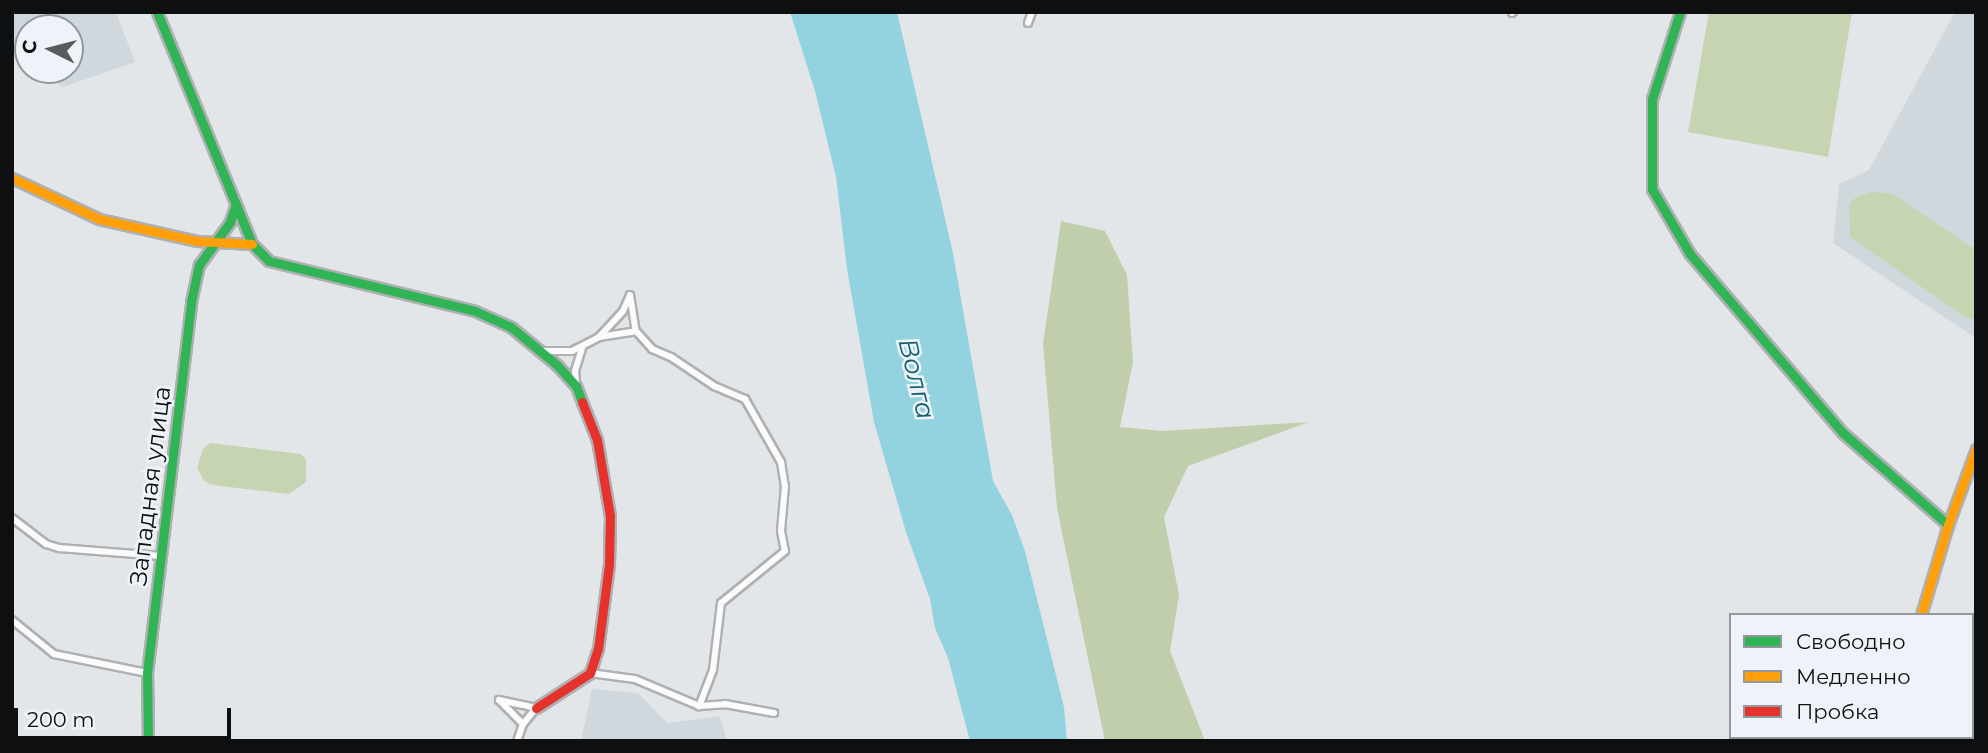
<!DOCTYPE html>
<meta charset="utf-8">
<style>
body{margin:0}
#map{position:relative;width:1988px;height:753px;overflow:hidden;background:#e3e6e8;font-family:Montserrat,sans-serif}
div>[style]{position:absolute}
[style*='--x']{left:calc(var(--x)*1px);top:calc(var(--y)*1px);width:calc(var(--w)*1px);rotate:calc(var(--a)*1deg)}
.built>*{inset:0;background:#d0d8de}
.green>*{inset:0;background:#c7d4b2}
.forest>*{inset:0;background:#c1ceac}
.water>*{inset:0;background:#93d3e0}
.roads{filter:drop-shadow(2px 0 #aeb0b2) drop-shadow(-2px 0 #aeb0b2) drop-shadow(0 2px #aeb0b2) drop-shadow(0 -2px #aeb0b2)}
.street>*{height:6px;margin:-3px;padding:0 3px;transform-origin:3px;border-radius:3px;background:#fbfbfc}
.fast>*{height:9px;margin:-4.5px;padding:0 4.5px;transform-origin:4.5px;border-radius:4.5px;background:#30b455}
.slow>*{height:9px;margin:-4.5px;padding:0 4.5px;transform-origin:4.5px;border-radius:4.5px;background:#ff9f0a}
.jam>*{height:9px;margin:-4.5px;padding:0 4.5px;transform-origin:4.5px;border-radius:4.5px;background:#e5322d}
span{translate:-50% -50%;white-space:nowrap;text-align:center;line-height:1.15;-webkit-text-stroke:5px #edf3f9;paint-order:stroke}
.street-label{font-size:24px;color:#0d0f11}
.water-label{font-size:26px;color:#15606d;font-style:italic}
.frame{position:absolute;inset:0;border:14px solid #0d0f11;pointer-events:none}
.legend{position:absolute;left:1729px;top:613px;width:245px;height:126px;box-sizing:border-box;background:#edf3f9;border:2px solid #93989c;margin:0;padding:9px 12px;list-style:none;font-size:21px;color:#0d0f11}
.legend li{display:flex;align-items:center;gap:14px;height:35px}
.legend b{width:35px;border:2px solid #93989c}
.north{position:absolute;left:14px;top:14px;width:70px;height:70px;box-sizing:border-box;background:#edf3f9;border:2px solid #93989c;border-radius:50%;rotate:276deg;font-size:19px;font-weight:700;line-height:28px;text-align:center;color:#0d0f11}
.north::after{content:'';display:block;margin:auto;width:24px;height:32px;background:#585a5c;clip-path:polygon(50% 0,100% 100%,50% 72%,0 100%)}
.scale{position:absolute;left:14px;top:708px;width:217px;height:32px;box-sizing:border-box;border:4px solid #0d0f11;border-top:0;padding-left:9px;font-size:21px;line-height:24px;white-space:nowrap;color:#0d0f11;-webkit-text-stroke:5px #edf3f9;paint-order:stroke}
</style>
<div id="map">
<div class="built">
<div style="clip-path:polygon(12px 12px,116px 12px,135px 62px,63px 87px,41px 70px,70px 70px,70px 28px,28px 28px,28px 60px,12px 48px)"></div>
<div style="clip-path:polygon(1955px 12px,1976px 12px,1976px 338px,1833px 243px,1839px 184px,1869px 170px)"></div>
<div style="clip-path:polygon(592px 689px,638px 693px,667px 723px,720px 716px,727px 741px,581px 741px)"></div>
</div>
<div class="green">
<div style="clip-path:polygon(1709px 12px,1852px 12px,1828px 157px,1688px 132px)"></div>
<div style="clip-path:polygon(1872px 192px,1893px 194px,1976px 250px,1976px 319px,1966px 318px,1850px 237px,1849px 203px,1857px 197px)"></div>
<div style="clip-path:polygon(210px 443px,301px 454px,306px 460px,306px 482px,289px 494px,212px 485px,204px 481px,197px 468px,203px 449px)"></div>
</div>
<div class="forest">
<div style="clip-path:polygon(1061px 221px,1105px 231px,1127px 275px,1133px 362px,1120px 427px,1162px 431px,1309px 422px,1188px 466px,1164px 517px,1179px 595px,1170px 651px,1205px 741px,1105px 741px,1057px 508px,1043px 344px)"></div>
</div>
<div class="water">
<div style="clip-path:polygon(790px 12px,897px 12px,953px 253px,993px 481px,1012px 515px,1025px 551px,1064px 707px,1067px 741px,970px 741px,948px 658px,935px 628px,930px 599px,906px 532px,874px 422px,847px 269px,836px 177px,815px 91px)"></div>
</div>
<div class="roads">
<div class="street">
<div style="--x:1512;--y:13;--w:1;--a:-45"></div>
<div style="--x:1028;--y:23;--w:12;--a:-70"></div>
<div style="--x:630;--y:295;--w:36;--a:81"></div>
<div style="--x:636;--y:331;--w:24;--a:48"></div>
<div style="--x:652;--y:349;--w:21;--a:23"></div>
<div style="--x:671;--y:357;--w:52;--a:34"></div>
<div style="--x:714;--y:386;--w:34;--a:23"></div>
<div style="--x:745;--y:399;--w:73;--a:60.3"></div>
<div style="--x:781;--y:462;--w:24;--a:81"></div>
<div style="--x:785;--y:486;--w:45;--a:95.1"></div>
<div style="--x:781;--y:531;--w:20;--a:79"></div>
<div style="--x:785;--y:551;--w:82;--a:140.9"></div>
<div style="--x:721;--y:603;--w:67;--a:96.8"></div>
<div style="--x:713;--y:670;--w:39;--a:111"></div>
<div style="--x:599;--y:337;--w:35;--a:-47"></div>
<div style="--x:623;--y:311;--w:17;--a:-66"></div>
<div style="--x:541;--y:351;--w:31;--a:0"></div>
<div style="--x:572;--y:351;--w:30;--a:-27"></div>
<div style="--x:599;--y:337;--w:37;--a:-9"></div>
<div style="--x:576;--y:384;--w:13;--a:-94"></div>
<div style="--x:575;--y:371;--w:24;--a:-73"></div>
<div style="--x:12;--y:518;--w:43;--a:37.4"></div>
<div style="--x:46;--y:544;--w:14;--a:17"></div>
<div style="--x:59;--y:548;--w:102;--a:4.5"></div>
<div style="--x:12;--y:620;--w:54;--a:39"></div>
<div style="--x:54;--y:654;--w:95;--a:11.5"></div>
<div style="--x:590;--y:673;--w:45;--a:7.6"></div>
<div style="--x:635;--y:679;--w:69;--a:22.9"></div>
<div style="--x:699;--y:706;--w:26;--a:-4"></div>
<div style="--x:725;--y:704;--w:50;--a:10.4"></div>
<div style="--x:499;--y:700;--w:38;--a:12"></div>
<div style="--x:536;--y:708;--w:21;--a:129"></div>
<div style="--x:523;--y:724;--w:18;--a:109"></div>
<div style="--x:499;--y:700;--w:34;--a:45"></div>
</div>
<div class="fast">
<div style="--x:157;--y:12;--w:251;--a:67.7"></div>
<div style="--x:252;--y:244;--w:24;--a:45"></div>
<div style="--x:269;--y:261;--w:212;--a:13.6"></div>
<div style="--x:475;--y:311;--w:39;--a:24"></div>
<div style="--x:511;--y:327;--w:60;--a:39.6"></div>
<div style="--x:557;--y:365;--w:28;--a:48"></div>
<div style="--x:576;--y:386;--w:17;--a:69"></div>
<div style="--x:1680;--y:12;--w:91;--a:107.8"></div>
<div style="--x:1652;--y:99;--w:90;--a:90"></div>
<div style="--x:1652;--y:189;--w:75;--a:59.7"></div>
<div style="--x:1690;--y:254;--w:235;--a:49.5"></div>
<div style="--x:1843;--y:433;--w:140;--a:41.2"></div>
<div style="--x:148;--y:741;--w:68;--a:-90.8"></div>
<div style="--x:147;--y:673;--w:374;--a:-83.2"></div>
<div style="--x:191;--y:302;--w:38;--a:-78"></div>
<div style="--x:199;--y:265;--w:53;--a:-54.2"></div>
<div style="--x:230;--y:222;--w:16;--a:-72"></div>
<div style="--x:1891;--y:741;--w:4;--a:-76"></div>
</div>
<div class="slow">
<div style="--x:12;--y:178;--w:96;--a:25.2"></div>
<div style="--x:99;--y:219;--w:100;--a:12.7"></div>
<div style="--x:197;--y:241;--w:55;--a:3.1"></div>
<div style="--x:1921;--y:615;--w:94;--a:-73.3"></div>
<div style="--x:1948;--y:525;--w:81;--a:-69.8"></div>
</div>
<div class="jam">
<div style="--x:536;--y:708;--w:64;--a:-32.9"></div>
<div style="--x:590;--y:673;--w:25;--a:-72"></div>
<div style="--x:598;--y:649;--w:86;--a:-82.6"></div>
<div style="--x:609;--y:564;--w:48;--a:-88.8"></div>
<div style="--x:610;--y:516;--w:77;--a:-99.7"></div>
<div style="--x:597;--y:440;--w:41;--a:-111.5"></div>
</div>
</div>
<div class="street-label">
<span style="left:150px;top:486px;rotate:-83deg">Западная улица</span>
</div>
<div class="water-label">
<span style="left:916px;top:379px;rotate:76deg">Волга</span>
</div>
<div class="frame"></div>
<ul class="legend">
<li><b style="height:9px;background:#30b455"></b>Свободно</li>
<li><b style="height:9px;background:#ff9f0a"></b>Медленно</li>
<li><b style="height:9px;background:#e5322d"></b>Пробка</li>
</ul>
<div class="north">С</div>
<div class="scale">200 m</div>
</div>
